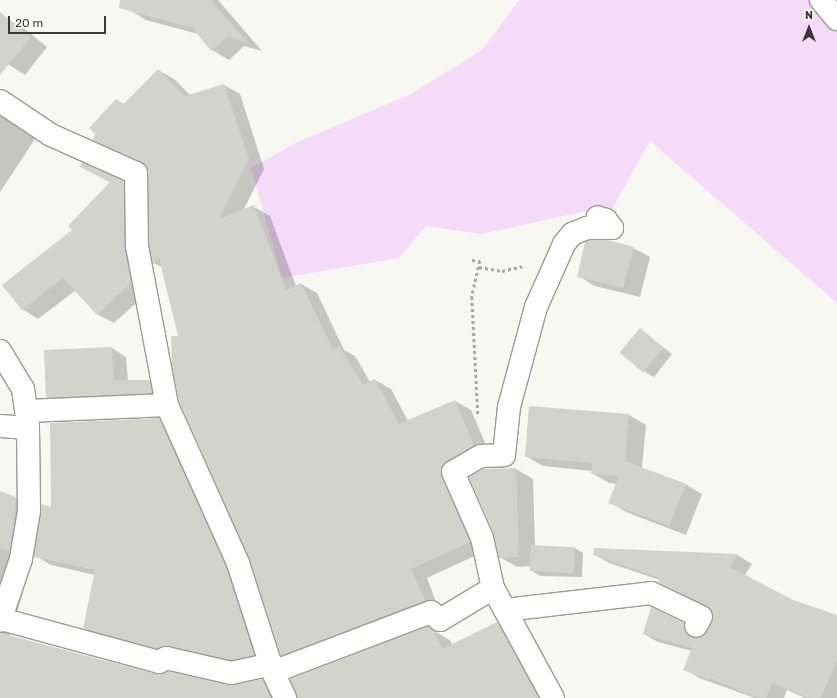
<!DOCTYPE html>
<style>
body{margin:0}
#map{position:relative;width:837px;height:698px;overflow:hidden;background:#f7f8f2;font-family:Rubik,sans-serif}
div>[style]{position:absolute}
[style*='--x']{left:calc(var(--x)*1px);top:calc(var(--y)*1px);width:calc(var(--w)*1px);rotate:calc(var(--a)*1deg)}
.green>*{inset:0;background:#f4dbf8}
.shadow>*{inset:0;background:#0003}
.building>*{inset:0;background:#d2d3cd;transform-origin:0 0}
.path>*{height:2.5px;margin-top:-1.25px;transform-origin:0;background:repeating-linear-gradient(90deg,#a7a7a3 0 3px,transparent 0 6px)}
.roads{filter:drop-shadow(1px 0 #9b9c96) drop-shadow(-1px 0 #9b9c96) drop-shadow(0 1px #9b9c96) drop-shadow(0 -1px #9b9c96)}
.minor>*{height:22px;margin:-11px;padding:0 11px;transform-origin:11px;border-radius:11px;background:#fff}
span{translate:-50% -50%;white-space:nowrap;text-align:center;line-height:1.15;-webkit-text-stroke:4px #fffffe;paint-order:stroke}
.north{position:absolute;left:789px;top:8px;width:40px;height:40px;-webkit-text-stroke:3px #fffffe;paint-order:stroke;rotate:0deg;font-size:11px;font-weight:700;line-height:16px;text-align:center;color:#383836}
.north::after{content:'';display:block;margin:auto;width:14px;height:18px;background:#383836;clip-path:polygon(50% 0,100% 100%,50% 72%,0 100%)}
.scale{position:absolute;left:8px;top:16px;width:98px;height:18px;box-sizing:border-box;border:2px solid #383836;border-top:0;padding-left:5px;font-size:12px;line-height:14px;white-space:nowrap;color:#383836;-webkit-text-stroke:3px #fffffe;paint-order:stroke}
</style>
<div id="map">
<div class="green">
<div style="clip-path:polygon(519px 0,837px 0,837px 303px,650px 141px,611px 211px,591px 210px,481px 234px,426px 226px,399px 258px,282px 278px,251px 168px,298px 142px,411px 94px,482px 50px)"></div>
</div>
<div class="shadow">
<div style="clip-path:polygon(132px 0,218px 0,262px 51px,244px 46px,229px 60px,212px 50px,198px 34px,146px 20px,130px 10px)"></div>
<div style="clip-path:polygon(0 20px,8px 20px,25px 29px,47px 47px,25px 75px,0 59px)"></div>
<div style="clip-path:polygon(158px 70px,174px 79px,190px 95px,224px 85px,240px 94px,264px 169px,243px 211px,254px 207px,270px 216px,296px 286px,301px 284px,317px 293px,344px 350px,355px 356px,370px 382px,375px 380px,391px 389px,408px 421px,455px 401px,471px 410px,490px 455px,462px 470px,485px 551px,427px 578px,439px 610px,297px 664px,282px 655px,179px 337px,163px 268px,154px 263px,148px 167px,94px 140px,117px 100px,124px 104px)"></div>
<div style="clip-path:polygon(0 113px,35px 139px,0 192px)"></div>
<div style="clip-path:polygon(81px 166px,123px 182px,140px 192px,147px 293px,114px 323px,97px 314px,76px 290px,38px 319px,22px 309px,74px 230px,111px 183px)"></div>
<div style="clip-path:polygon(633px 248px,650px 257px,640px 297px,595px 286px,578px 276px)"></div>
<div style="clip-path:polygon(640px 329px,672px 354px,654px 377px,645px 372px)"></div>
<div style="clip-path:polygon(112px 348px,126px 357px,128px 381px,149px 381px,164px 389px,166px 401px,62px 406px,47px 397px)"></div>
<div style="clip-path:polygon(530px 407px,629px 415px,646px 425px,642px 468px,685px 484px,702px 494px,686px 535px,626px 512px,610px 502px,617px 484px,609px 483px,592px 473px,592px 471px,543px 466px,526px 456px)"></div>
<div style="clip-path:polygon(159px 419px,175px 428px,270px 664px,248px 669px,174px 657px,100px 637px,84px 628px,95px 575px,51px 565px,34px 555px,10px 636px,156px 675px,228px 686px,262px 680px,285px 693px,288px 698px,0 698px,0 493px,16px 498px,39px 511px,37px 545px,52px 509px)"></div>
<div style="clip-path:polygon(516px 469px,533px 479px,535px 546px,575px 548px,583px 553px,582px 577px,540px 576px,532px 571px,532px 566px,517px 567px,500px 557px)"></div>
<div style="clip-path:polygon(595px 549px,737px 555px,752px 564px,744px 576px,793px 601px,837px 616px,837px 698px,805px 698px,787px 690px,784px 698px,755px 698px,699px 678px,684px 669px,692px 651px,658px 642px,644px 634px,684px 624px,699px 632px,700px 638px,703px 637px,713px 623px,712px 610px,660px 580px,609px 563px,594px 554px)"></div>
<div style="clip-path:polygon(497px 623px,513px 632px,550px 698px,306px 698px,428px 627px,451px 641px,452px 645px)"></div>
</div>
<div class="building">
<div style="clip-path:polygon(120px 0,211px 0,248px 43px,227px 37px,211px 51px,195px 31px,196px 29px,119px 8px)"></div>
<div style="clip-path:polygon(0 12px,31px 37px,0 75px)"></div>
<div style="clip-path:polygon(158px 69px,185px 96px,224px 84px,249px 159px,219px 219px,254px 205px,286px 290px,301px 283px,333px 349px,339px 346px,363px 385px,375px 379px,399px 424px,455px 400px,474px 445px,447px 461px,441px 471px,470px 542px,411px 569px,425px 600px,281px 656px,249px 558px,179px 401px,172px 365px,171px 336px,178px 336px,159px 258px,153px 264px,149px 245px,147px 167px,93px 140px,95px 134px,89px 128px,116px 99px,123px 105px)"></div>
<div style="clip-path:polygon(82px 162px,124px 181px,124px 246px,131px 283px,97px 315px,63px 278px,22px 310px,2px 285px,72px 230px,68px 226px,110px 182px,80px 167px)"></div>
<div style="clip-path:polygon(589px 240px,608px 240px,634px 247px,623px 288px,577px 277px,585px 242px)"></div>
<div style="left:640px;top:328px;width:31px;height:32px;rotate:40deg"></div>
<div style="clip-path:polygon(112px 347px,114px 380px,150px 380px,152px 393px,46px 398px,44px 350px)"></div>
<div style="clip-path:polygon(529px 406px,629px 414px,625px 461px,686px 484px,669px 526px,608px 503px,619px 476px,591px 474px,592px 463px,525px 457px)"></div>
<div style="clip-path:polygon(159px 418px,226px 567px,254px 655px,231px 660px,169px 646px,157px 649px,83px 628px,95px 570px,34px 557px,41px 504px,51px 507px,50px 423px)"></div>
<div style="clip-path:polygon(516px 468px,519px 557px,499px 558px,493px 531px,469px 477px,484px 469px)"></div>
<div style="clip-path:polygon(0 491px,16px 497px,10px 551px,0 549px)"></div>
<div style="left:531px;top:545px;width:44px;height:26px;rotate:3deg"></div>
<div style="clip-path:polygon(594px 548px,738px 554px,730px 567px,793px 600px,837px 615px,837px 660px,821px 698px,809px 698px,772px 683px,766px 698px,758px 698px,710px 678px,709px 680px,683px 670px,692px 648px,643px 634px,651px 607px,684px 623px,686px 633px,696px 638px,703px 636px,712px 623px,711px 610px,658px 582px,659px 578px,593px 555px)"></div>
<div style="clip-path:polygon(497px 622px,539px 698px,297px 698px,290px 679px,428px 626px,435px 631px,442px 649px)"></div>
<div style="clip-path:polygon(0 633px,156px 674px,168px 671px,229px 685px,262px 679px,271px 698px,0 698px)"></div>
</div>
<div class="path">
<div style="--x:472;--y:260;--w:8;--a:7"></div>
<div style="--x:480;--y:261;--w:37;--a:103"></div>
<div style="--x:472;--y:297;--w:119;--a:87.1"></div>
<div style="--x:479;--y:267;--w:23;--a:10"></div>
<div style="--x:502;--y:271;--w:22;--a:-13"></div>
</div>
<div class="roads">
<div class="minor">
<div style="--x:821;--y:0;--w:25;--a:50"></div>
<div style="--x:0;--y:101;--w:61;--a:33.7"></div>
<div style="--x:51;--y:135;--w:93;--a:24.1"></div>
<div style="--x:136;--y:173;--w:73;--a:89.2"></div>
<div style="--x:137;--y:246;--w:162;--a:79.3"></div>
<div style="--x:167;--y:405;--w:173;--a:65.8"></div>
<div style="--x:238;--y:563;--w:114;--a:72.2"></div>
<div style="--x:273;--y:672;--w:29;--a:65"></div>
<div style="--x:0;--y:351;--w:44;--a:58.8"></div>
<div style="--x:23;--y:389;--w:36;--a:82"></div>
<div style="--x:28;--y:411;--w:139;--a:-2.5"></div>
<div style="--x:0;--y:426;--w:28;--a:4"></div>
<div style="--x:28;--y:428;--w:83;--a:89.3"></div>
<div style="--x:29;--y:511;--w:49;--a:99.5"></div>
<div style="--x:21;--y:559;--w:65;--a:108.7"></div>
<div style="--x:505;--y:610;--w:147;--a:-6.6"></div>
<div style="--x:651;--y:593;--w:55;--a:25.6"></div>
<div style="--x:701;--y:617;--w:10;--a:119"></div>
<div style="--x:1;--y:619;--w:164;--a:15.2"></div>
<div style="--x:159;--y:662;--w:8;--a:-30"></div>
<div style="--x:166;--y:658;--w:67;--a:13"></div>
<div style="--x:231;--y:673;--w:42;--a:-12.4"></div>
<div style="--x:273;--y:672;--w:169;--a:-20.8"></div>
<div style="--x:431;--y:612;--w:12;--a:42"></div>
<div style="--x:440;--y:620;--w:62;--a:-31.1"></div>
<div style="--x:553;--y:698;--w:125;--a:-118.6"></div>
<div style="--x:493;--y:588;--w:51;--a:-102.4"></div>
<div style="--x:482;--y:538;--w:72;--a:-113.7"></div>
<div style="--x:453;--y:472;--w:32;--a:-30"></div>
<div style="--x:481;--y:456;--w:23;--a:-2"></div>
<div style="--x:504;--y:455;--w:48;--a:-84.1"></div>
<div style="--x:509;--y:407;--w:104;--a:-74.9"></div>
<div style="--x:536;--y:307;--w:69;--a:-66"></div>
<div style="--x:564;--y:244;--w:13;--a:-51"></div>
<div style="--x:572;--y:234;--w:16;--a:-22"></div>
<div style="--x:587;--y:228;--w:25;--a:0"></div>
<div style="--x:612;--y:228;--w:10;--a:-127"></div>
<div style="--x:606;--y:220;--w:9;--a:-162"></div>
</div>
</div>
<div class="north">N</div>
<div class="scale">20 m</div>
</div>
